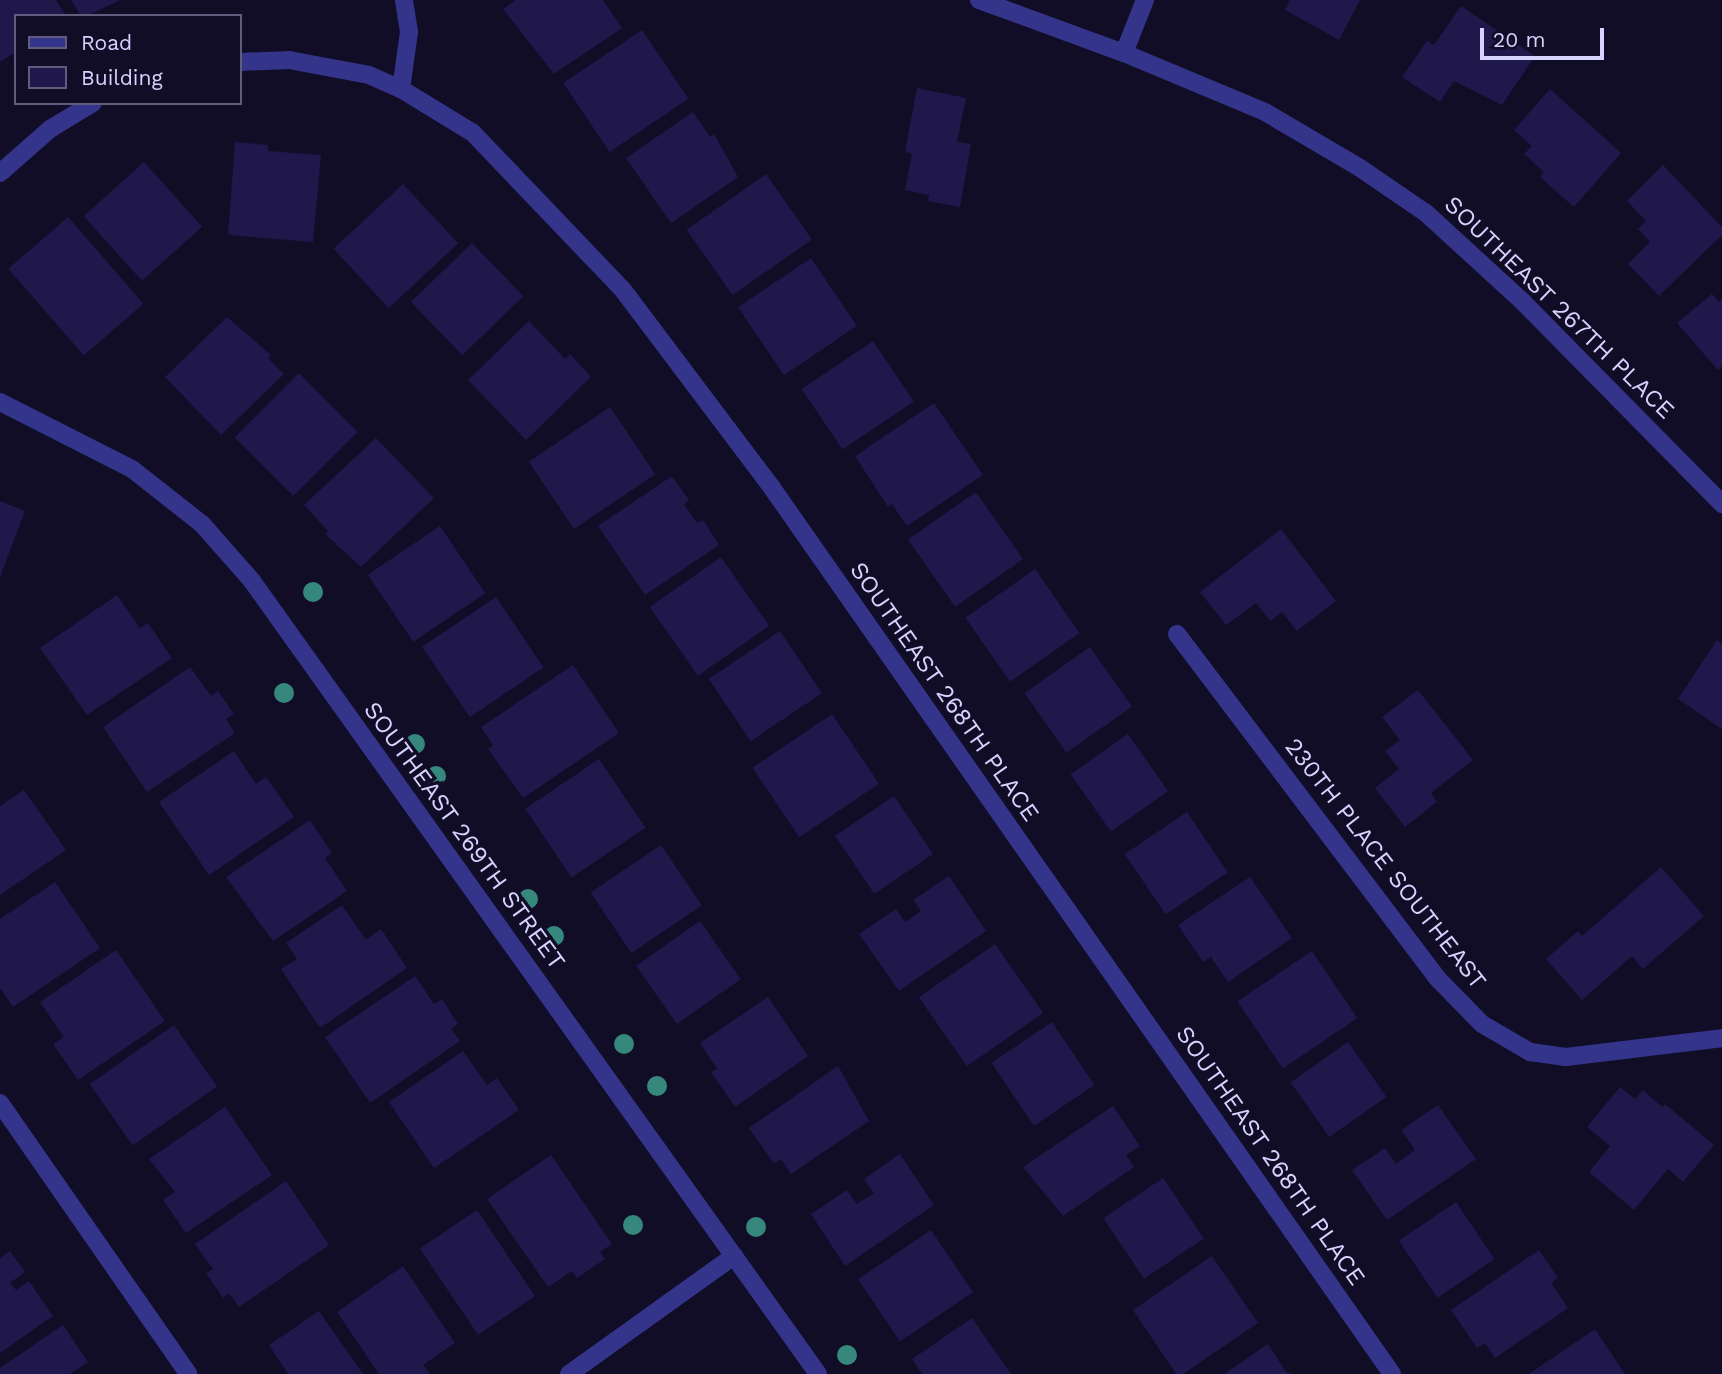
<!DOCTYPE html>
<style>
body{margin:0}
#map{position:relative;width:1722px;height:1374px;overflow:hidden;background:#110d27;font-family:"Work Sans",sans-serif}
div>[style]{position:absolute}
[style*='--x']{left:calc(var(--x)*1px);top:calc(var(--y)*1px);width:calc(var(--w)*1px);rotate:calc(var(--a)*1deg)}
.building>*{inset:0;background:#20174a;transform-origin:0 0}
.lane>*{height:18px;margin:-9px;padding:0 9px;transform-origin:9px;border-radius:9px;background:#35348b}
.street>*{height:18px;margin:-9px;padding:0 9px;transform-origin:9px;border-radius:9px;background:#35348b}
.trees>*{width:20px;height:20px;margin:-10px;border-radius:50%;background:#36877c}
span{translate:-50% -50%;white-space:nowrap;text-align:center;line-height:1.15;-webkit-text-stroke:7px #110d27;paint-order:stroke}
.street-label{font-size:24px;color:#d7d3ff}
.legend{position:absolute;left:14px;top:14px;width:228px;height:91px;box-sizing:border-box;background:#110d27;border:2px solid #605c7d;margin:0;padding:9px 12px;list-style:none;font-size:21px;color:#d7d3ff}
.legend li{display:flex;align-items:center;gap:14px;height:35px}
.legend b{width:35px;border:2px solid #605c7d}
.scale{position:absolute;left:1480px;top:28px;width:124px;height:32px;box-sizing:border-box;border:4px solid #d7d3ff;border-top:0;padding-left:9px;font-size:21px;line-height:24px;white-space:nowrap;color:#d7d3ff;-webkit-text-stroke:5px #110d27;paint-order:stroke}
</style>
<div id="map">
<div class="building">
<div style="clip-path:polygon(0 0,56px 0,66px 16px,16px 16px,16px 52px,0 62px)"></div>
<div style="clip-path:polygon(71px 0,120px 0,87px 16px,81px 16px)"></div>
<div style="clip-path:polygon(516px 0,603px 0,622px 28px,554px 74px,503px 9px)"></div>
<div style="clip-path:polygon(1290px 0,1360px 0,1339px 40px,1285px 10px)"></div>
<div style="clip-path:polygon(1461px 6px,1535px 56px,1502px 105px,1454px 81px,1440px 102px,1402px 77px,1427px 41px,1434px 45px)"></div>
<div style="left:642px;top:30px;width:83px;height:95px;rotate:56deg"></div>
<div style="clip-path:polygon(917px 88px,966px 98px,957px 142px,971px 144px,960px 207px,928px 201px,929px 195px,905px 190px,912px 154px,905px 151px)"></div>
<div style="clip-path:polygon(1550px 89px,1621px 153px,1574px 207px,1540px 177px,1544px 172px,1524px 154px,1532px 146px,1514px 130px)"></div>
<div style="clip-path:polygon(693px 112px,710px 137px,714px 134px,738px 177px,671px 223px,626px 158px)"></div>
<div style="clip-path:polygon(235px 142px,268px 145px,268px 151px,321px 155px,313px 242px,228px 235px)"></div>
<div style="left:144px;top:162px;width:87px;height:81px;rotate:48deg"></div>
<div style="clip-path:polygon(1663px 165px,1722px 227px,1722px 235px,1659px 296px,1628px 264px,1650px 242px,1638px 229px,1646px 221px,1627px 201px)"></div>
<div style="left:766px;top:174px;width:80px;height:97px;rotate:55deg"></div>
<div style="left:403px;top:184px;width:81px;height:95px;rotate:47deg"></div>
<div style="left:68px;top:217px;width:115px;height:79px;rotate:49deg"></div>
<div style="left:472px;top:243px;width:74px;height:85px;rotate:46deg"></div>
<div style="left:811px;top:258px;width:82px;height:88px;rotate:56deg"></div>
<div style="clip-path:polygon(1712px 294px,1719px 302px,1722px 299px,1722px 366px,1718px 370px,1677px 323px)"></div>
<div style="clip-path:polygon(227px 317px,271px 355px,268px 358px,284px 374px,221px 435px,165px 377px)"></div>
<div style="clip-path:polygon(529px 321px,565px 359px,570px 354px,591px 377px,526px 440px,468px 380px)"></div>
<div style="left:873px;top:341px;width:73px;height:86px;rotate:56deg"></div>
<div style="left:299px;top:373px;width:83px;height:91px;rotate:45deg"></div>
<div style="clip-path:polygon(934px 403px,983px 475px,907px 526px,892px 504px,888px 507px,855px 456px)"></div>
<div style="left:610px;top:407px;width:81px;height:98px;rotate:56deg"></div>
<div style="clip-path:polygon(376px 438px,434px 498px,361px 567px,325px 534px,328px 531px,304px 505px)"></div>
<div style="clip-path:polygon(672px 476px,689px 500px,684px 504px,697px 523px,703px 520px,719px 545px,645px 595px,598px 526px)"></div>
<div style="left:976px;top:492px;width:82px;height:83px;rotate:55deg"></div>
<div style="clip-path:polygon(0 501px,25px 511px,0 577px)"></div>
<div style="left:440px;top:526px;width:81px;height:87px;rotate:56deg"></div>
<div style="clip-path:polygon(1281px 529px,1336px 601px,1297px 631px,1282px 612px,1270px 621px,1256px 603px,1226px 625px,1200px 592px)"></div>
<div style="left:721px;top:557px;width:84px;height:87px;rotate:55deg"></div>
<div style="left:1035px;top:569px;width:78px;height:85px;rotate:55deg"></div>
<div style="clip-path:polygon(117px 595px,140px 628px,148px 623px,172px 658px,87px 715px,40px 648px)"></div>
<div style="left:496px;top:597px;width:85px;height:89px;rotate:56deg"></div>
<div style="left:780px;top:631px;width:75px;height:86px;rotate:56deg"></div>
<div style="clip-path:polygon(1717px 640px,1722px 644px,1722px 729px,1678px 699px)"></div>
<div style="left:1090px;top:647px;width:73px;height:80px;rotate:55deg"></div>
<div style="clip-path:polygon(573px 665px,619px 733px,523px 798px,488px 749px,493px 745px,481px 727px)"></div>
<div style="clip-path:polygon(190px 667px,211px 696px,218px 691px,234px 714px,226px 719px,235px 733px,147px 792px,103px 727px)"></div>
<div style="clip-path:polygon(1418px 690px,1473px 760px,1431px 793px,1437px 802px,1405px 827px,1375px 788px,1399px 769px,1385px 751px,1400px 740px,1382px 717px)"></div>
<div style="left:832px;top:714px;width:84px;height:96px;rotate:56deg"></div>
<div style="left:1128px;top:734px;width:70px;height:70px;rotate:55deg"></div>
<div style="clip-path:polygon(234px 751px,256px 784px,266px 777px,294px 817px,209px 875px,159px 802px)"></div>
<div style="left:599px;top:759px;width:83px;height:89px;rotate:56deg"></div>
<div style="clip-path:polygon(24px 790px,66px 850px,0 895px,0 806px)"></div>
<div style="left:894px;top:796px;width:70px;height:71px;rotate:56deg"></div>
<div style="left:1187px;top:812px;width:73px;height:75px;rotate:56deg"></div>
<div style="clip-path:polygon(310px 820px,332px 853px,325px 858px,347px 891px,273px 941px,226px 877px)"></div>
<div style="left:661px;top:845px;width:73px;height:85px;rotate:56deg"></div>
<div style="clip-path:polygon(1661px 867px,1704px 916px,1643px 969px,1632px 956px,1582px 1000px,1546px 959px,1578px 931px,1582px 936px)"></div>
<div style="clip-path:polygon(949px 876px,986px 931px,899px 991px,859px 934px,896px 909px,905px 922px,921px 911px,913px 900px)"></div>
<div style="clip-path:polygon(1250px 877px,1292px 938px,1228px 982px,1211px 957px,1203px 962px,1178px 925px)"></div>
<div style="clip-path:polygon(55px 882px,100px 948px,13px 1007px,0 988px,0 919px)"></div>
<div style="clip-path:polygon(342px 905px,366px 940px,381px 929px,407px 968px,320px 1028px,281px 969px,297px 959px,286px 943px)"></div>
<div style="left:700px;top:921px;width:71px;height:78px;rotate:55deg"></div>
<div style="left:995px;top:944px;width:84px;height:93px;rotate:55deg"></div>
<div style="clip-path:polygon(116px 950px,165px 1021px,78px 1080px,53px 1044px,64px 1037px,40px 1002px)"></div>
<div style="left:1312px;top:951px;width:81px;height:90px;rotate:56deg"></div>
<div style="clip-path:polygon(415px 976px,434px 1004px,442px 999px,458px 1024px,451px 1029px,460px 1041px,370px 1103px,325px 1037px)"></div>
<div style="clip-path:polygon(768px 997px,808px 1056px,735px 1107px,711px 1072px,717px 1069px,700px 1043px)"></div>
<div style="left:1052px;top:1022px;width:76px;height:73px;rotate:56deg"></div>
<div style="left:174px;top:1025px;width:75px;height:103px;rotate:55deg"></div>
<div style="left:1348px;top:1042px;width:67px;height:70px;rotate:55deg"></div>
<div style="clip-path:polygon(463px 1051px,487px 1085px,497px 1078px,519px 1110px,434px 1168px,389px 1102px)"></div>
<div style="clip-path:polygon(838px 1066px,869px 1121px,791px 1174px,781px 1159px,774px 1164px,749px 1128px)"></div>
<div style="clip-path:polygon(1620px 1087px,1635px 1099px,1643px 1090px,1662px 1107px,1665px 1104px,1714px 1145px,1683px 1182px,1668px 1169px,1634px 1210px,1589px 1172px,1610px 1146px,1587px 1127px)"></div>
<div style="clip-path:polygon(1438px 1105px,1476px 1159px,1387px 1220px,1352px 1170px,1385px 1148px,1396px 1164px,1415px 1150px,1401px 1130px)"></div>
<div style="clip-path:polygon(1113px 1106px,1140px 1146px,1126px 1155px,1134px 1167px,1063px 1216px,1023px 1167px)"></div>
<div style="clip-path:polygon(225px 1107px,272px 1175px,186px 1233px,163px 1200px,175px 1192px,149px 1159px)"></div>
<div style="clip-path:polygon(900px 1154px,934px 1205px,845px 1266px,811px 1214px,847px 1190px,857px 1204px,874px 1193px,864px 1179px)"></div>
<div style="clip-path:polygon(551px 1155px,612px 1244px,600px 1252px,605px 1259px,577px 1278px,572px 1271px,548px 1287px,487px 1199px)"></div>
<div style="left:1163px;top:1178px;width:73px;height:72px;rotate:56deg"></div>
<div style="clip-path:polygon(286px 1181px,329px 1245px,239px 1307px,229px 1293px,223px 1298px,206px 1273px,213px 1269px,195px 1244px)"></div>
<div style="left:1456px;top:1202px;width:69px;height:69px;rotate:56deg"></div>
<div style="left:477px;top:1210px;width:104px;height:69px;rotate:56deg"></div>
<div style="left:931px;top:1230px;width:75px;height:88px;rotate:56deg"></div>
<div style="clip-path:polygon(1539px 1250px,1558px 1278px,1551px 1283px,1568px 1308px,1495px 1358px,1485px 1343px,1477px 1348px,1451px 1310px)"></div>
<div style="clip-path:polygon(10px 1251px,25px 1272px,10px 1283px,16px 1290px,29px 1281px,53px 1316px,0 1353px,0 1258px)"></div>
<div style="clip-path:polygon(1212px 1256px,1258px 1323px,1183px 1374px,1176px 1374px,1133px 1310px)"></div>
<div style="clip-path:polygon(403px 1266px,455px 1343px,423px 1365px,430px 1374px,379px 1374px,337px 1312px)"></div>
<div style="clip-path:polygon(319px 1311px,363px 1374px,288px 1374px,269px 1345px)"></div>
<div style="clip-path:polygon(972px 1318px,1011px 1374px,922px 1374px,912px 1359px)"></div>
<div style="clip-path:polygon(63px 1325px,88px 1362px,70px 1374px,0 1374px,0 1368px)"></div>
<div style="clip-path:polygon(1595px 1329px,1625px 1374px,1529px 1374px)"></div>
<div style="clip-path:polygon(1268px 1344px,1286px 1372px,1293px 1374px,1224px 1374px)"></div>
</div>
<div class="lane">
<div style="--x:401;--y:89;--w:58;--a:-82"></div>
<div style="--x:409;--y:32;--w:32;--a:-99"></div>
</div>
<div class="street">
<div style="--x:979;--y:0;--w:154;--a:20.1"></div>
<div style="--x:1124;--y:53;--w:153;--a:22.7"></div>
<div style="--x:1265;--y:112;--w:110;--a:30.5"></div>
<div style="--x:1360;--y:168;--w:80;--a:34.3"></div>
<div style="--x:1426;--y:213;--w:132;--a:42.5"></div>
<div style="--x:1523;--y:302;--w:284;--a:45.4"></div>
<div style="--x:1124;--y:53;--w:57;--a:-68.4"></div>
<div style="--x:240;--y:62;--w:49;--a:-2.3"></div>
<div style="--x:289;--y:60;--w:81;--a:10.6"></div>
<div style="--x:369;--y:75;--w:35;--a:24"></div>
<div style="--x:401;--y:89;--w:84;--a:31.4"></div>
<div style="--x:473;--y:133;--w:217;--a:46.3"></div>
<div style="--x:623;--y:290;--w:244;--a:53"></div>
<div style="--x:770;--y:485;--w:1085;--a:55.02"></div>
<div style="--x:0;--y:173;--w:67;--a:-41.3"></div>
<div style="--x:50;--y:129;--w:50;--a:-31.2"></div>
<div style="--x:0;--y:402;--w:148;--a:26.9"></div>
<div style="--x:132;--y:469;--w:89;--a:38.2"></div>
<div style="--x:202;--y:524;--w:76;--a:48.7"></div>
<div style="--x:252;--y:581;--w:974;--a:54.48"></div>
<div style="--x:1177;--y:634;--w:431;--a:52.9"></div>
<div style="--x:1437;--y:978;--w:64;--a:45.6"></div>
<div style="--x:1482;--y:1024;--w:56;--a:30.3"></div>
<div style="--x:1530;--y:1052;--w:36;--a:8"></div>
<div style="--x:1566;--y:1057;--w:157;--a:-6.9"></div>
<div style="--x:0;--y:1103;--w:330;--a:55.2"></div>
<div style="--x:569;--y:1374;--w:203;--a:-35.6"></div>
</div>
<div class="trees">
<div style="left:313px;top:592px"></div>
<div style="left:284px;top:693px"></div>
<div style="left:415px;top:744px"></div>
<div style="left:436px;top:776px"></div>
<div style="left:528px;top:899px"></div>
<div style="left:554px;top:936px"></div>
<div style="left:624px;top:1044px"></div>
<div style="left:657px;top:1086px"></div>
<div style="left:633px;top:1225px"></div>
<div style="left:756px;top:1227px"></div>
<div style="left:847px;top:1355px"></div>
</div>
<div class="street-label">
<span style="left:1559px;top:308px;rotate:44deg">SOUTHEAST 267TH PLACE</span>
<span style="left:944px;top:692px;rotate:55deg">SOUTHEAST 268TH PLACE</span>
<span style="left:464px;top:836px;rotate:54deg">SOUTHEAST 269TH STREET</span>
<span style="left:1385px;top:864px;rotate:52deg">230TH PLACE SOUTHEAST</span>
<span style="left:1270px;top:1156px;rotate:55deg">SOUTHEAST 268TH PLACE</span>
</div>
<ul class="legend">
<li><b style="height:9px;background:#35348b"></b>Road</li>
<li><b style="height:19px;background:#20174a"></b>Building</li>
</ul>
<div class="scale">20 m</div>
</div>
